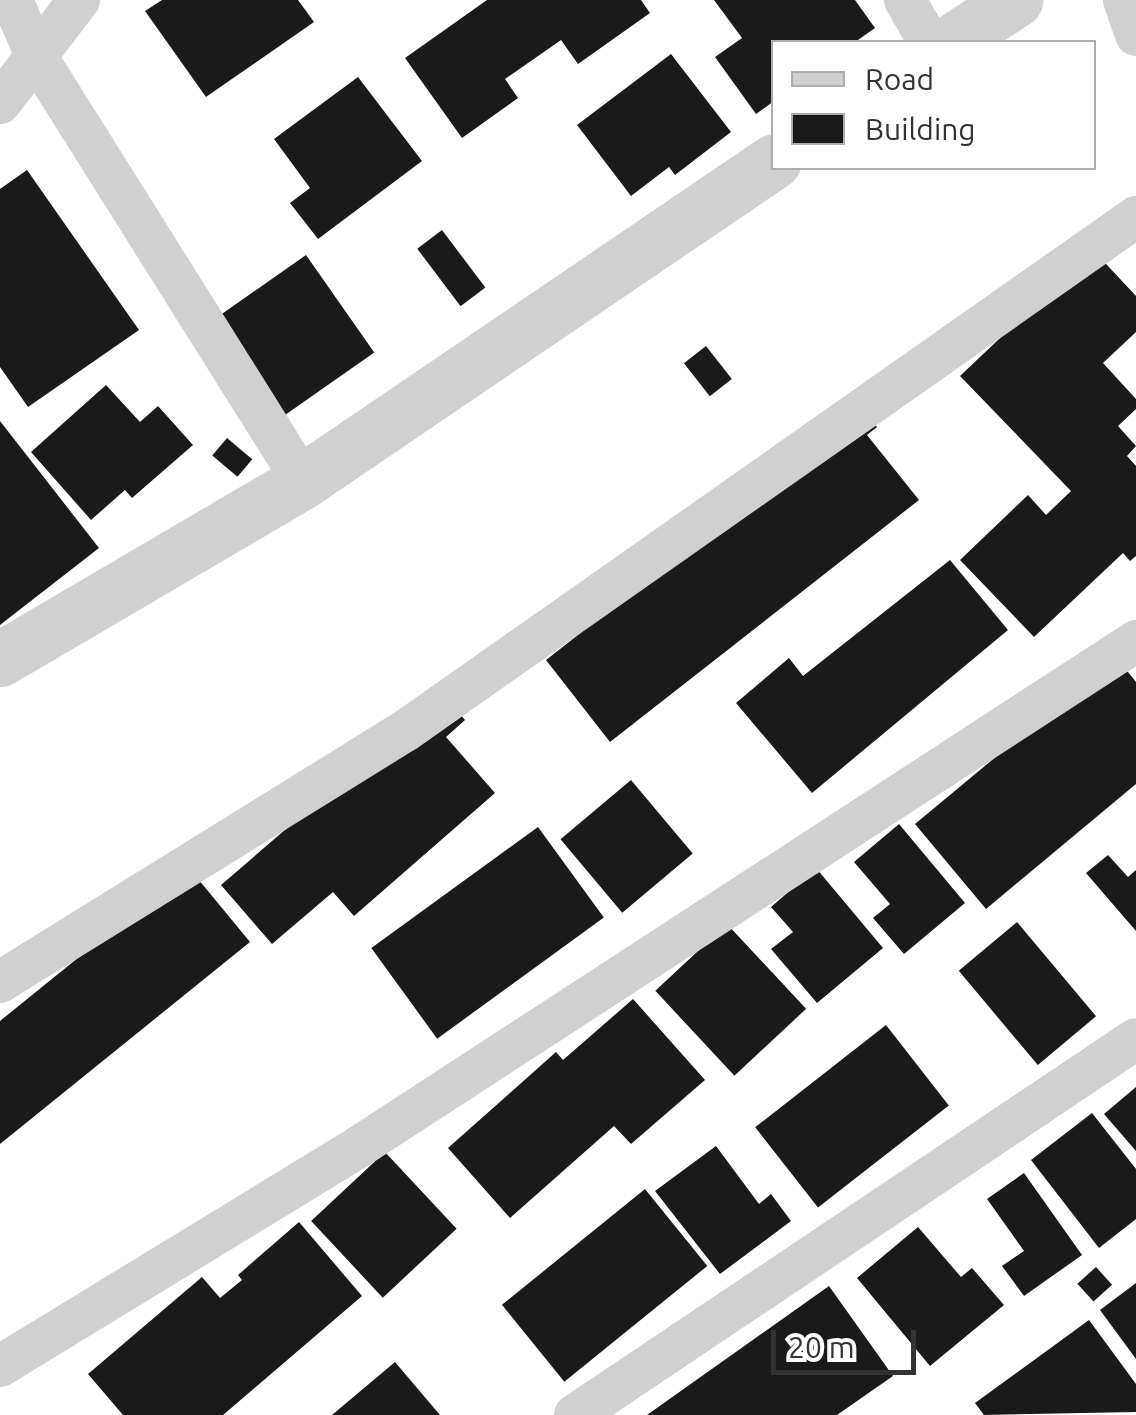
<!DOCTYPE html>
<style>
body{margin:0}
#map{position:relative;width:1136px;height:1415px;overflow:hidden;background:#fff;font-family:Ubuntu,sans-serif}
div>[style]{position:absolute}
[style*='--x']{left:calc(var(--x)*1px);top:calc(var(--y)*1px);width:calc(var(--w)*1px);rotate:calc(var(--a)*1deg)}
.building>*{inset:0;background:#1a1a1a;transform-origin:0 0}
.minor>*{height:42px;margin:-21px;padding:0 21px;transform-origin:21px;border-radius:21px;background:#d0d0d0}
.tertiary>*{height:55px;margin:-27.5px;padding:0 27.5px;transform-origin:27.5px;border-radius:27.5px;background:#d0d0d0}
span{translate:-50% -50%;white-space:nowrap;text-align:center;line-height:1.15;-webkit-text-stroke:10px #fff;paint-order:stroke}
.legend{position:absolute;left:771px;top:40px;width:325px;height:130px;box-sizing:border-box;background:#fff;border:2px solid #adadad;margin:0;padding:12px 18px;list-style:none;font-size:30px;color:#333}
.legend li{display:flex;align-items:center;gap:20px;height:50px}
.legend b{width:50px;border:2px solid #adadad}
.scale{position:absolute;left:771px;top:1330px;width:145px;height:45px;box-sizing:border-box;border:5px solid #333;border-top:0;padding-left:12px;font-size:30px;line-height:35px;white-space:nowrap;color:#333;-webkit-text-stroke:8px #fff;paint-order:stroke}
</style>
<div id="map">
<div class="building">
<div style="clip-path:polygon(162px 0,298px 0,314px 22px,206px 97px,145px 11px)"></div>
<div style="clip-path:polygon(487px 0,641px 0,650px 13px,578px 64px,561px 40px,505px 79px,518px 98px,462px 138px,405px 58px)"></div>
<div style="clip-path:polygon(714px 0,855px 0,875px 28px,855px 42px,774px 42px,774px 101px,756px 114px,715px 57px,742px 38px)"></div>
<div style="clip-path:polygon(671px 54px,731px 132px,675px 175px,669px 167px,631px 196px,577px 125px)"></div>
<div style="clip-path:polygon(358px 77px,422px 161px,318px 239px,290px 203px,310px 188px,274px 139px)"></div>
<div style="clip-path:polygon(27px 170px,139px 330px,28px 407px,0 367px,0 189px)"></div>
<div style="left:442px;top:230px;width:72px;height:31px;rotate:53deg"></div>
<div style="clip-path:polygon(1093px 250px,1136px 296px,1136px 332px,1103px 363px,1136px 399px,1136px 409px,1118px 426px,1136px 446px,1127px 456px,1136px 466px,1136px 556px,1130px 561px,1123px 553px,1034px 637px,960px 560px,1028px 495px,1046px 515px,1071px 491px,960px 376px)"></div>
<div style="left:306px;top:255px;width:119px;height:112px;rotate:55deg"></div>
<div style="left:706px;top:346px;width:42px;height:28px;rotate:52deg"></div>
<div style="clip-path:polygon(106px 385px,140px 422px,158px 406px,193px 445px,132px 498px,125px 490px,91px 520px,31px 452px)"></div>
<div style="clip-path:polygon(859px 404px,877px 427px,867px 435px,919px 500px,610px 742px,546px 660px,795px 465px)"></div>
<div style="clip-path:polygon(0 421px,99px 548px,0 625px)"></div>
<div style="left:227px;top:438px;width:33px;height:23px;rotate:40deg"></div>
<div style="clip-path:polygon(950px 560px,1008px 630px,812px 793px,736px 703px,789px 658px,803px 676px)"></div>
<div style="clip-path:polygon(1116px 657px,1136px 682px,1136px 784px,986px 909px,915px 824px)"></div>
<div style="clip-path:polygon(443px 694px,465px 720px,446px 737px,495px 793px,354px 916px,333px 892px,272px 944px,221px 885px)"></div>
<div style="left:631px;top:780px;width:96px;height:92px;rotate:50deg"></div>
<div style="clip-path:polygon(899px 824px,965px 903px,904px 954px,873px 918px,890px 904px,854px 862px)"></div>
<div style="left:538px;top:827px;width:112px;height:206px;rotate:54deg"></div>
<div style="clip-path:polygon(1108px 855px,1128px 877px,1136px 870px,1136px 931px,1086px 873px)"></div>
<div style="clip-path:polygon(189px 868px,250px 942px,0 1144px,0 1021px)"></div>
<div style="clip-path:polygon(816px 868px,883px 948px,817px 1003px,771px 949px,793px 932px,771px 907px)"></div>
<div style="left:1017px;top:922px;width:123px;height:76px;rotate:50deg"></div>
<div style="left:727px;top:924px;width:116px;height:98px;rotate:47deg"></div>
<div style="clip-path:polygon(633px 999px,705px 1080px,631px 1144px,614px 1126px,510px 1218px,448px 1148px,556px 1052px,563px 1060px)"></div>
<div style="left:886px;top:1025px;width:102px;height:166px;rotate:52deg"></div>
<div style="clip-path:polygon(1136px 1087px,1136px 1151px,1104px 1114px)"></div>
<div style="clip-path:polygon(1092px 1113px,1136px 1169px,1136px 1219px,1099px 1248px,1031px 1160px)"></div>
<div style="clip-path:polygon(716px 1146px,759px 1204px,771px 1194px,791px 1221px,720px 1274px,655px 1191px)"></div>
<div style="left:385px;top:1152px;width:105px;height:101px;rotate:47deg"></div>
<div style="clip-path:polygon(1024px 1173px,1082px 1255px,1024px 1296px,1002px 1266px,1024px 1251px,987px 1199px)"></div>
<div style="left:645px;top:1189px;width:99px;height:184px;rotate:51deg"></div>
<div style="clip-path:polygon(299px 1222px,362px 1296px,223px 1415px,123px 1415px,88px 1374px,202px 1277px,220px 1298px,242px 1280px,238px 1275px)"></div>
<div style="clip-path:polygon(918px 1227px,961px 1277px,972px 1268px,1004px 1305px,930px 1366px,857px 1278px)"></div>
<div style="left:1096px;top:1267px;width:24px;height:25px;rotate:48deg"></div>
<div style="clip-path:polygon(1136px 1283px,1136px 1359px,1100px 1310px)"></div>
<div style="clip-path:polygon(829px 1286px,893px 1376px,837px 1415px,647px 1415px)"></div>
<div style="clip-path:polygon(1089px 1320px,1136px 1384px,1136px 1412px,984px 1415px,975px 1403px)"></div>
<div style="clip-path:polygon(395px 1362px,440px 1415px,332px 1415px)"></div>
</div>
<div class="minor">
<div style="--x:12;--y:0;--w:61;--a:66.8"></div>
<div style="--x:36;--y:56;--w:502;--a:57.86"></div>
<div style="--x:905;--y:0;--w:48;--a:60.3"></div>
<div style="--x:1124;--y:0;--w:37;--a:71"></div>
<div style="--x:0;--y:103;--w:130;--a:-52.5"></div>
<div style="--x:0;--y:982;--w:476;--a:-31.8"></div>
<div style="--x:405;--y:731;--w:894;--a:-35.11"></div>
<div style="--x:0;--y:1366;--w:422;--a:-31.4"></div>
<div style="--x:360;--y:1146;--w:926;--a:-33.05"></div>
<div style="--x:575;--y:1415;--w:675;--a:-33.83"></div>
</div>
<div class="tertiary">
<div style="--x:951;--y:42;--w:77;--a:-33.3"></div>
<div style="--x:0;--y:659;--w:351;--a:-30.4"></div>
<div style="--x:303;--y:481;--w:569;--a:-34.19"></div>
</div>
<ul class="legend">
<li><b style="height:12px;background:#d0d0d0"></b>Road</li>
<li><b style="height:28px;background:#1a1a1a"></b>Building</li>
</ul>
<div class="scale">20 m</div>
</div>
